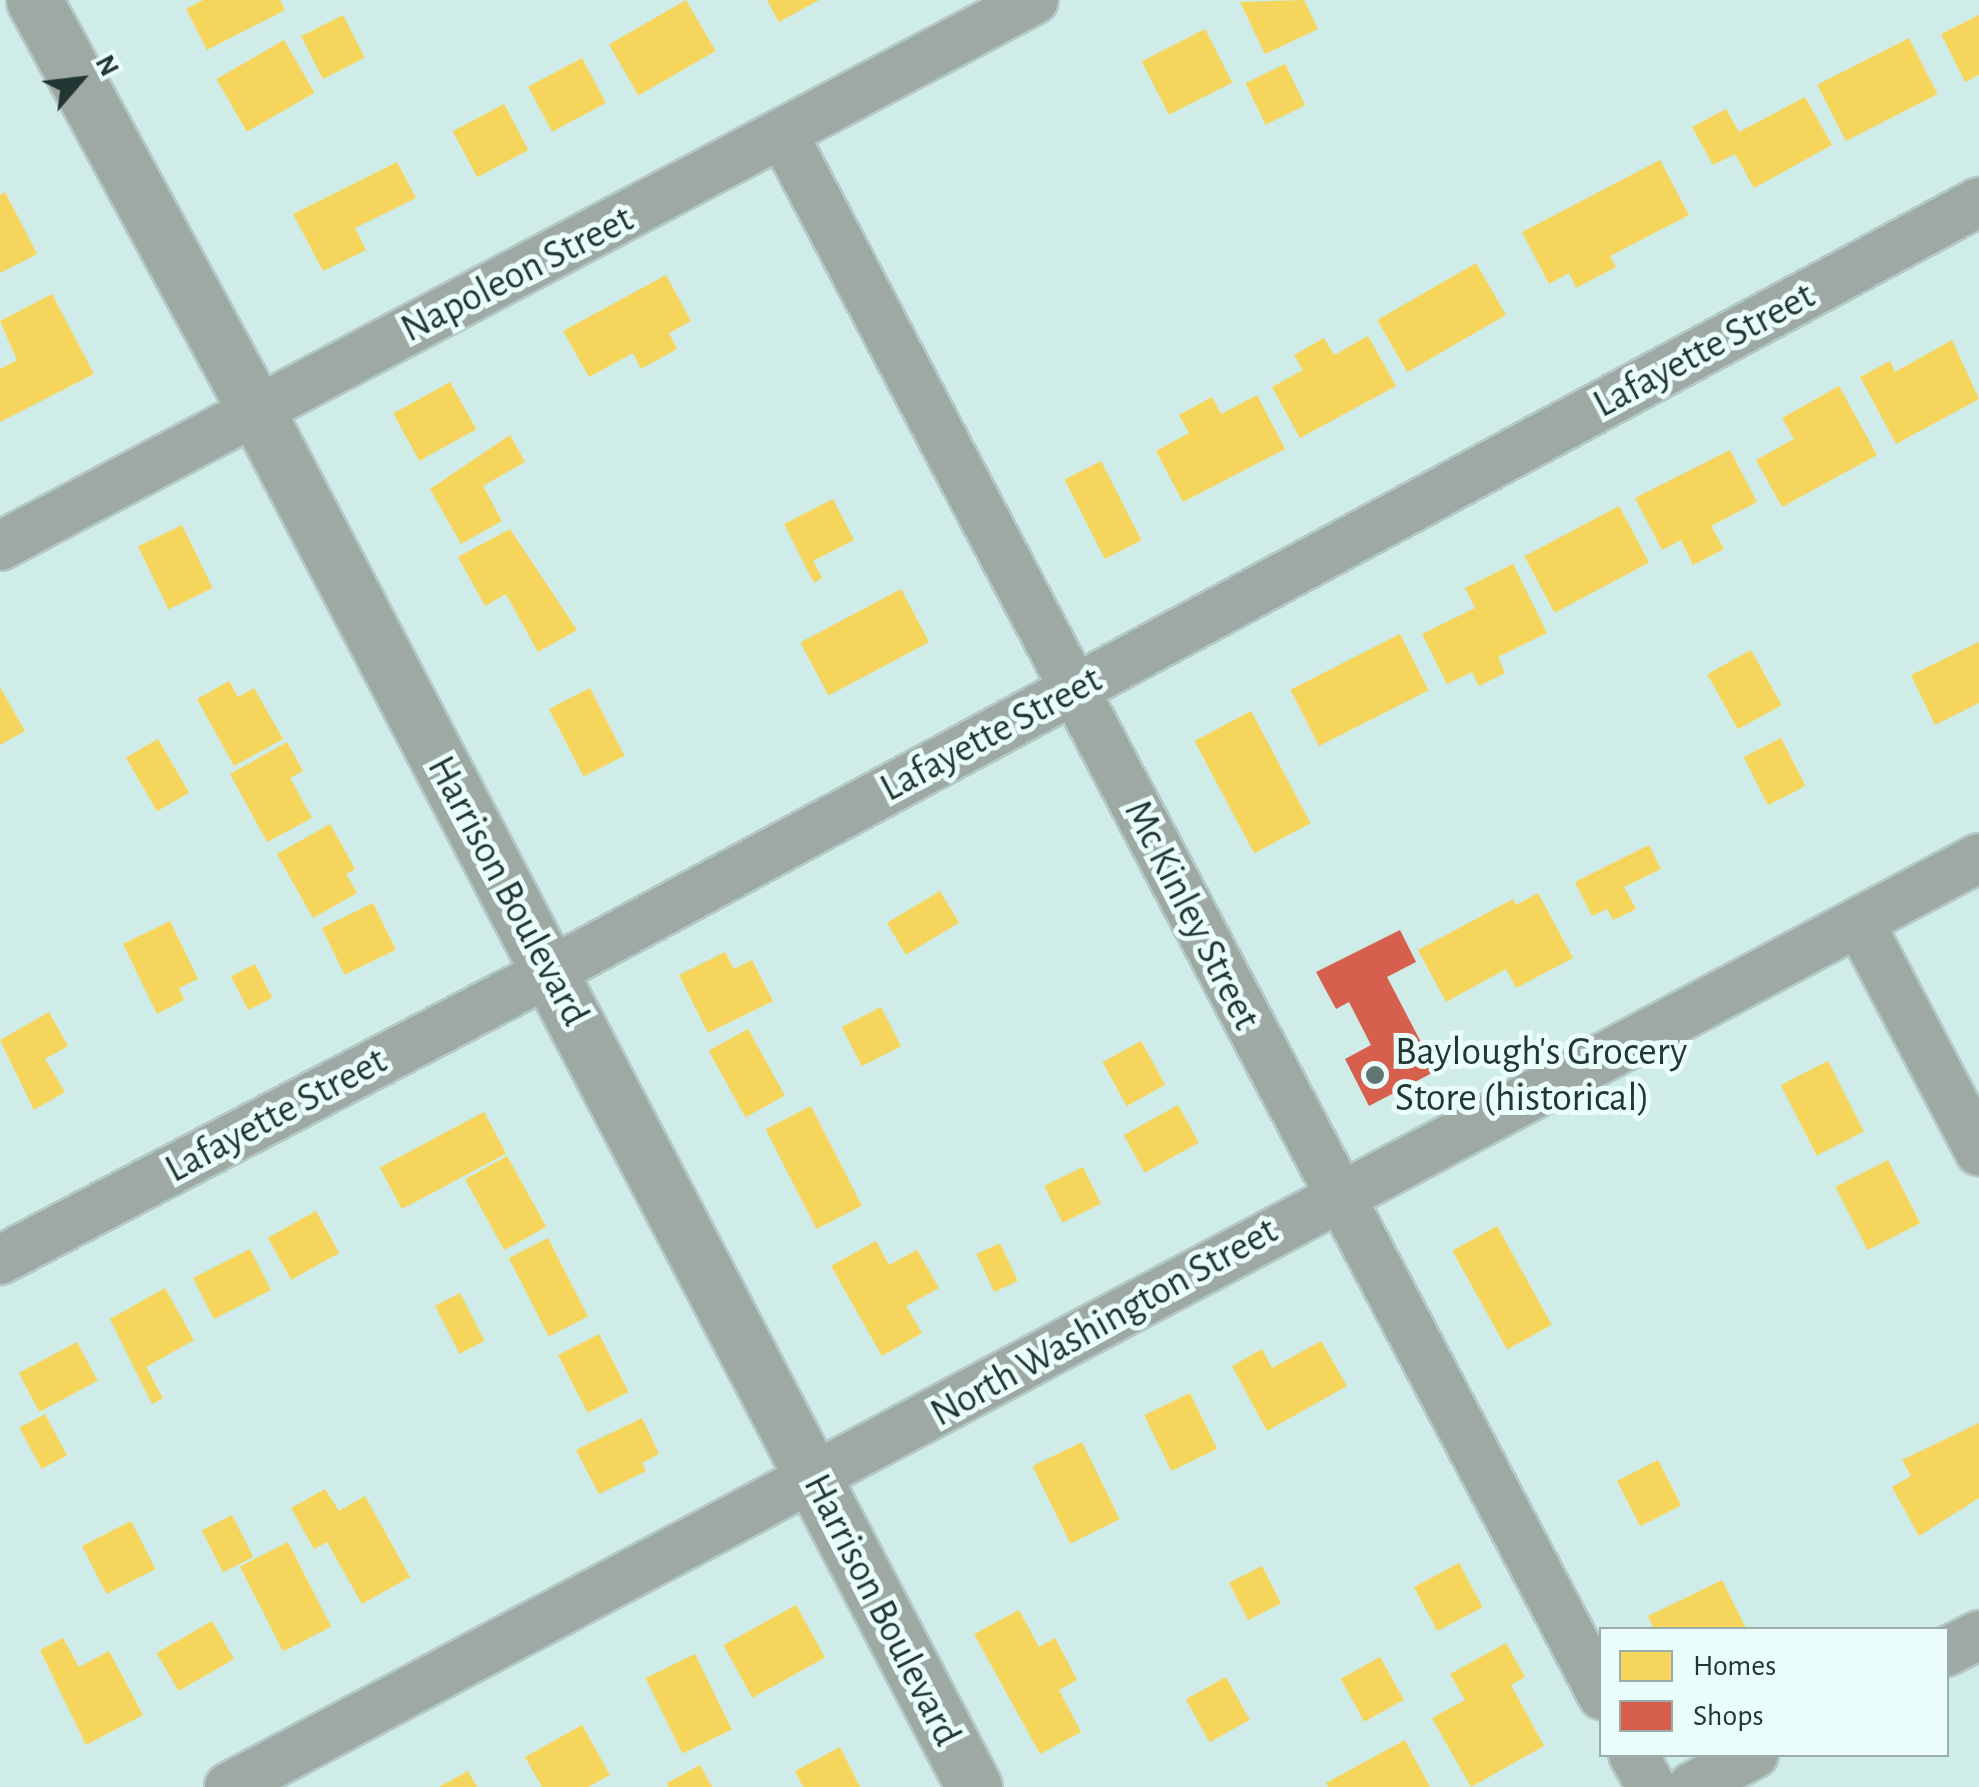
<!DOCTYPE html>
<style>
body{margin:0}
#map{position:relative;width:1979px;height:1787px;overflow:hidden;background:#d0ece9;font-family:"Alegreya Sans",sans-serif}
div>[style]{position:absolute}
[style*='--x']{left:calc(var(--x)*1px);top:calc(var(--y)*1px);width:calc(var(--w)*1px);rotate:calc(var(--a)*1deg)}
.homes>*{inset:0;background:#f6d55c;transform-origin:0 0}
.shops>*{inset:0;background:#d6604d}
.roads{filter:drop-shadow(2px 0 #b3c9c7) drop-shadow(-2px 0 #b3c9c7) drop-shadow(0 2px #b3c9c7) drop-shadow(0 -2px #b3c9c7)}
.minor>*{height:48px;margin:-24px;padding:0 24px;transform-origin:24px;border-radius:24px;background:#9fa9a4}
.tertiary>*{height:55px;margin:-27.5px;padding:0 27.5px;transform-origin:27.5px;border-radius:27.5px;background:#9fa9a4}
.dots>*{width:28px;height:28px;translate:-50% -50%;box-sizing:border-box;border:5px solid #eafdfb;border-radius:50%}
span{translate:-50% -50%;white-space:nowrap;text-align:center;line-height:1.15;-webkit-text-stroke:10px #eafdfb;paint-order:stroke}
.street-label{font-size:40px;color:#223634}
.poi-label{font-size:40px;color:#223634}
.left{translate:0 -50%;text-align:left}
.legend{position:absolute;left:1599px;top:1627px;width:350px;height:130px;box-sizing:border-box;background:#eafdfb;border:2px solid #9aadab;margin:0;padding:12px 18px;list-style:none;font-size:30px;color:#223634}
.legend li{display:flex;align-items:center;gap:20px;height:50px}
.legend b{width:50px;border:2px solid #9aadab}
.north{position:absolute;left:30px;top:30px;width:100px;height:100px;-webkit-text-stroke:8px #eafdfb;paint-order:stroke;rotate:62deg;font-size:28px;font-weight:700;line-height:40px;text-align:center;color:#223634}
.north::after{content:'';display:block;margin:auto;width:35px;height:45px;background:#223634;clip-path:polygon(50% 0,100% 100%,50% 72%,0 100%)}
</style>
<div id="map">
<div class="homes">
<div style="clip-path:polygon(203px 0,280px 0,285px 10px,207px 50px,186px 9px)"></div>
<div style="left:686px;top:0;width:59px;height:89px;rotate:60deg"></div>
<div style="clip-path:polygon(767px 0,819px 0,779px 22px)"></div>
<div style="clip-path:polygon(1304px 0,1318px 29px,1265px 54px,1240px 2px)"></div>
<div style="left:343px;top:15px;width:48px;height:47px;rotate:63deg"></div>
<div style="clip-path:polygon(1979px 15px,1979px 75px,1965px 82px,1941px 34px)"></div>
<div style="left:1205px;top:29px;width:60px;height:71px;rotate:63deg"></div>
<div style="left:1909px;top:38px;width:63px;height:103px;rotate:63deg"></div>
<div style="left:284px;top:40px;width:61px;height:78px;rotate:60deg"></div>
<div style="left:582px;top:58px;width:51px;height:61px;rotate:62deg"></div>
<div style="left:1285px;top:64px;width:46px;height:44px;rotate:64deg"></div>
<div style="clip-path:polygon(1805px 97px,1832px 145px,1754px 188px,1735px 154px,1713px 165px,1692px 127px,1726px 109px,1739px 132px)"></div>
<div style="left:504px;top:104px;width:52px;height:58px;rotate:62deg"></div>
<div style="clip-path:polygon(1660px 160px,1689px 215px,1610px 256px,1616px 267px,1576px 288px,1569px 273px,1549px 284px,1522px 232px)"></div>
<div style="clip-path:polygon(397px 162px,416px 198px,355px 228px,366px 250px,323px 271px,293px 214px)"></div>
<div style="clip-path:polygon(5px 192px,37px 254px,0 273px,0 195px)"></div>
<div style="left:1476px;top:263px;width:60px;height:114px;rotate:60deg"></div>
<div style="clip-path:polygon(666px 275px,691px 321px,669px 333px,677px 349px,641px 369px,633px 353px,589px 377px,563px 331px)"></div>
<div style="clip-path:polygon(52px 294px,94px 374px,0 422px,0 369px,17px 360px,0 321px)"></div>
<div style="clip-path:polygon(1368px 336px,1396px 386px,1300px 438px,1272px 387px,1303px 370px,1294px 355px,1324px 338px,1334px 355px)"></div>
<div style="clip-path:polygon(1952px 340px,1979px 399px,1896px 444px,1860px 377px,1890px 361px,1895px 372px)"></div>
<div style="left:450px;top:382px;width:54px;height:65px;rotate:61deg"></div>
<div style="clip-path:polygon(1839px 386px,1877px 455px,1782px 507px,1756px 460px,1794px 439px,1782px 418px)"></div>
<div style="clip-path:polygon(1257px 395px,1285px 449px,1183px 502px,1156px 451px,1189px 433px,1179px 415px,1212px 397px,1221px 414px)"></div>
<div style="clip-path:polygon(510px 435px,525px 462px,483px 486px,502px 521px,461px 544px,430px 489px)"></div>
<div style="clip-path:polygon(1730px 450px,1757px 502px,1711px 526px,1724px 549px,1693px 565px,1681px 540px,1662px 550px,1635px 498px)"></div>
<div style="left:1101px;top:461px;width:89px;height:41px;rotate:63deg"></div>
<div style="clip-path:polygon(833px 499px,854px 540px,813px 561px,822px 578px,814px 583px,784px 524px)"></div>
<div style="left:1619px;top:506px;width:64px;height:107px;rotate:62deg"></div>
<div style="left:182px;top:525px;width:70px;height:49px;rotate:64deg"></div>
<div style="clip-path:polygon(510px 529px,577px 630px,538px 652px,506px 594px,485px 606px,458px 557px)"></div>
<div style="clip-path:polygon(1513px 564px,1547px 633px,1498px 657px,1505px 673px,1479px 686px,1472px 672px,1447px 684px,1422px 634px,1475px 608px,1465px 588px)"></div>
<div style="left:901px;top:589px;width:60px;height:114px;rotate:62deg"></div>
<div style="left:1400px;top:634px;width:63px;height:123px;rotate:63deg"></div>
<div style="clip-path:polygon(1979px 642px,1979px 703px,1935px 725px,1911px 675px)"></div>
<div style="left:1751px;top:650px;width:63px;height:50px;rotate:61deg"></div>
<div style="clip-path:polygon(229px 681px,238px 697px,254px 688px,283px 739px,234px 766px,197px 699px)"></div>
<div style="clip-path:polygon(0 687px,25px 731px,0 745px)"></div>
<div style="left:590px;top:688px;width:76px;height:46px;rotate:63deg"></div>
<div style="left:1251px;top:711px;width:127px;height:64px;rotate:62deg"></div>
<div style="left:1781px;top:738px;width:54px;height:42px;rotate:63deg"></div>
<div style="left:158px;top:739px;width:62px;height:37px;rotate:60deg"></div>
<div style="clip-path:polygon(287px 742px,303px 771px,290px 778px,312px 818px,267px 842px,230px 774px)"></div>
<div style="clip-path:polygon(330px 824px,355px 869px,346px 874px,357px 893px,313px 918px,277px 854px)"></div>
<div style="clip-path:polygon(1649px 845px,1661px 869px,1624px 887px,1636px 909px,1613px 920px,1607px 909px,1592px 916px,1575px 882px)"></div>
<div style="left:940px;top:891px;width:37px;height:62px;rotate:59deg"></div>
<div style="clip-path:polygon(1538px 893px,1573px 958px,1516px 988px,1506px 969px,1446px 1002px,1418px 950px,1513px 899px,1516px 905px)"></div>
<div style="left:373px;top:903px;width:52px;height:57px;rotate:64deg"></div>
<div style="clip-path:polygon(170px 921px,198px 979px,179px 988px,184px 1000px,157px 1014px,123px 944px)"></div>
<div style="clip-path:polygon(725px 952px,734px 969px,752px 960px,773px 1001px,708px 1033px,679px 975px)"></div>
<div style="left:255px;top:964px;width:38px;height:27px;rotate:63deg"></div>
<div style="left:881px;top:1007px;width:44px;height:44px;rotate:63deg"></div>
<div style="clip-path:polygon(49px 1012px,68px 1046px,45px 1059px,65px 1092px,34px 1110px,0 1040px)"></div>
<div style="left:748px;top:1029px;width:76px;height:45px;rotate:61deg"></div>
<div style="left:1141px;top:1041px;width:50px;height:44px;rotate:61deg"></div>
<div style="left:1828px;top:1061px;width:79px;height:53px;rotate:63deg"></div>
<div style="left:1178px;top:1105px;width:43px;height:62px;rotate:61deg"></div>
<div style="left:811px;top:1106px;width:112px;height:51px;rotate:63deg"></div>
<div style="left:484px;top:1112px;width:47px;height:118px;rotate:62deg"></div>
<div style="left:507px;top:1156px;width:81px;height:48px;rotate:61deg"></div>
<div style="left:1888px;top:1160px;width:71px;height:59px;rotate:63deg"></div>
<div style="left:1083px;top:1167px;width:41px;height:43px;rotate:64deg"></div>
<div style="left:316px;top:1211px;width:48px;height:55px;rotate:61deg"></div>
<div style="left:1497px;top:1226px;width:113px;height:51px;rotate:61deg"></div>
<div style="left:548px;top:1238px;width:88px;height:44px;rotate:63deg"></div>
<div style="clip-path:polygon(876px 1241px,889px 1265px,917px 1250px,939px 1288px,906px 1306px,922px 1333px,882px 1356px,831px 1266px)"></div>
<div style="left:1000px;top:1243px;width:42px;height:26px;rotate:65deg"></div>
<div style="left:250px;top:1249px;width:46px;height:64px;rotate:63deg"></div>
<div style="clip-path:polygon(165px 1288px,194px 1340px,146px 1367px,163px 1398px,152px 1404px,110px 1319px)"></div>
<div style="left:460px;top:1293px;width:54px;height:28px;rotate:63deg"></div>
<div style="left:599px;top:1334px;width:65px;height:46px;rotate:63deg"></div>
<div style="clip-path:polygon(1321px 1341px,1347px 1386px,1267px 1431px,1232px 1366px,1262px 1349px,1272px 1368px)"></div>
<div style="left:77px;top:1342px;width:44px;height:66px;rotate:62deg"></div>
<div style="left:1190px;top:1393px;width:62px;height:51px;rotate:64deg"></div>
<div style="left:45px;top:1414px;width:47px;height:29px;rotate:62deg"></div>
<div style="clip-path:polygon(642px 1418px,659px 1454px,642px 1463px,646px 1471px,599px 1494px,576px 1450px)"></div>
<div style="clip-path:polygon(1979px 1423px,1979px 1498px,1919px 1536px,1892px 1487px,1911px 1476px,1902px 1460px)"></div>
<div style="left:1082px;top:1442px;width:86px;height:55px;rotate:64deg"></div>
<div style="left:1658px;top:1460px;width:51px;height:46px;rotate:63deg"></div>
<div style="clip-path:polygon(325px 1489px,339px 1511px,365px 1496px,410px 1577px,362px 1604px,327px 1542px,314px 1549px,291px 1508px)"></div>
<div style="left:232px;top:1515px;width:47px;height:34px;rotate:63deg"></div>
<div style="left:131px;top:1521px;width:54px;height:55px;rotate:63deg"></div>
<div style="left:288px;top:1542px;width:95px;height:54px;rotate:63deg"></div>
<div style="left:1459px;top:1563px;width:50px;height:51px;rotate:62deg"></div>
<div style="left:1262px;top:1566px;width:42px;height:37px;rotate:63deg"></div>
<div style="clip-path:polygon(1722px 1580px,1747px 1630px,1654px 1630px,1648px 1616px)"></div>
<div style="left:796px;top:1605px;width:60px;height:83px;rotate:61deg"></div>
<div style="clip-path:polygon(1019px 1610px,1039px 1647px,1055px 1638px,1077px 1680px,1059px 1690px,1081px 1732px,1040px 1754px,974px 1634px)"></div>
<div style="left:212px;top:1621px;width:44px;height:64px;rotate:60deg"></div>
<div style="clip-path:polygon(63px 1638px,79px 1667px,109px 1651px,143px 1715px,86px 1745px,40px 1650px)"></div>
<div style="clip-path:polygon(1506px 1643px,1525px 1677px,1511px 1685px,1544px 1746px,1471px 1787px,1432px 1718px,1465px 1700px,1450px 1674px)"></div>
<div style="left:695px;top:1654px;width:84px;height:55px;rotate:64deg"></div>
<div style="left:1380px;top:1657px;width:49px;height:45px;rotate:61deg"></div>
<div style="left:1226px;top:1677px;width:49px;height:46px;rotate:61deg"></div>
<div style="clip-path:polygon(582px 1725px,610px 1775px,588px 1787px,542px 1787px,525px 1757px)"></div>
<div style="clip-path:polygon(1405px 1740px,1430px 1787px,1328px 1787px,1326px 1783px)"></div>
<div style="clip-path:polygon(840px 1747px,860px 1787px,803px 1787px,795px 1771px)"></div>
<div style="clip-path:polygon(700px 1765px,712px 1787px,668px 1787px,667px 1783px)"></div>
<div style="clip-path:polygon(468px 1771px,477px 1787px,439px 1787px)"></div>
</div>
<div class="shops">
<div style="clip-path:polygon(1400px 930px,1416px 962px,1387px 977px,1436px 1071px,1369px 1106px,1345px 1059px,1371px 1045px,1349px 1002px,1336px 1009px,1316px 972px)"></div>
</div>
<div class="roads">
<div class="minor">
<div style="--x:784;--y:136;--w:1761;--a:62.31"></div>
<div style="--x:0;--y:546;--w:1169;--a:-27.84"></div>
<div style="--x:1859;--y:922;--w:259;--a:62.3"></div>
<div style="--x:0;--y:1260;--w:621;--a:-27.64"></div>
<div style="--x:550;--y:972;--w:1623;--a:-28.32"></div>
<div style="--x:1946;--y:1652;--w:37;--a:-27"></div>
<div style="--x:1633;--y:1754;--w:38;--a:61"></div>
<div style="--x:229;--y:1787;--w:1981;--a:-27.96"></div>
<div style="--x:1692;--y:1787;--w:70;--a:-28"></div>
</div>
<div class="tertiary">
<div style="--x:34;--y:0;--w:466;--a:61.6"></div>
<div style="--x:256;--y:410;--w:1553;--a:62.46"></div>
</div>
</div>
<div class="dots">
<div style="left:1375px;top:1075px;background:#5f7673"></div>
</div>
<div class="street-label">
<span style="left:517px;top:274px;rotate:-27deg">Napoleon Street</span>
<span style="left:1704px;top:350px;rotate:-28deg">Lafayette Street</span>
<span style="left:991px;top:734px;rotate:-28deg">Lafayette Street</span>
<span style="left:508px;top:891px;rotate:62deg">Harrison Boulevard</span>
<span style="left:1192px;top:915px;rotate:63deg">Mc Kinley Street</span>
<span style="left:276px;top:1115px;rotate:-28deg">Lafayette Street</span>
<span style="left:1104px;top:1322px;rotate:-29deg">North Washington Street</span>
<span style="left:882px;top:1610px;rotate:63deg">Harrison Boulevard</span>
</div>
<div class="poi-label">
<span class="left" style="left:1395px;top:1075px">Baylough's Grocery<br>Store (historical)</span>
</div>
<ul class="legend">
<li><b style="height:28px;background:#f6d55c"></b>Homes</li>
<li><b style="height:28px;background:#d6604d"></b>Shops</li>
</ul>
<div class="north">N</div>
</div>
